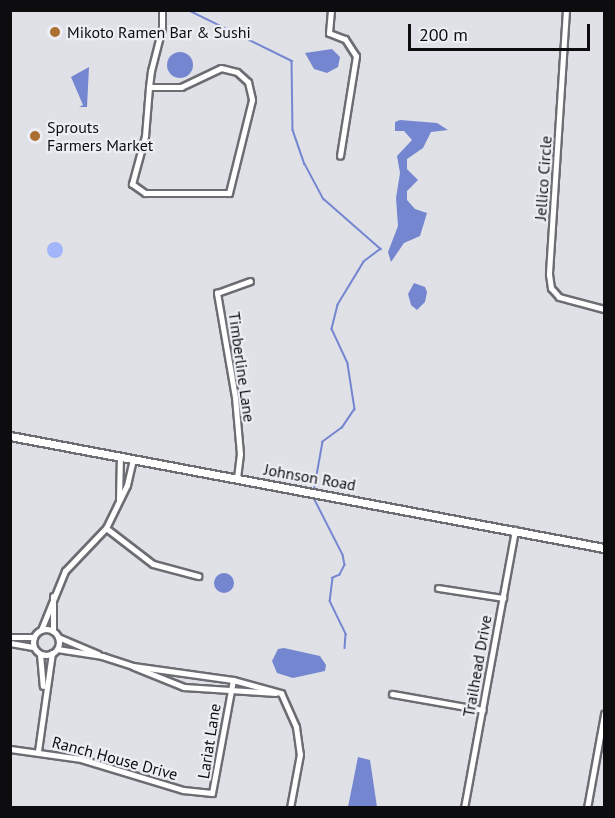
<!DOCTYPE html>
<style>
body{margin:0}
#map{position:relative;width:615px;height:818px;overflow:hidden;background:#dfe1e7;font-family:"PT Sans",sans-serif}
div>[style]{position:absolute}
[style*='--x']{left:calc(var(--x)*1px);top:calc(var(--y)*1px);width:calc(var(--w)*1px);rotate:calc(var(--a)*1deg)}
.green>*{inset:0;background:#a2b4fa}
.round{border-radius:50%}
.water>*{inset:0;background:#7586d0}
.stream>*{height:1.5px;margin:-0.75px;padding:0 0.75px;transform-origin:0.75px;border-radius:0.75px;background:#7586d0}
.roads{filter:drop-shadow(2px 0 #6b6d72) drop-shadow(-2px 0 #6b6d72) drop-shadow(0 2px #6b6d72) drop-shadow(0 -2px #6b6d72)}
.street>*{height:5px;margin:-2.5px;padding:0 2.5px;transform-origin:2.5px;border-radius:2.5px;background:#fff}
.street>.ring{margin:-2.5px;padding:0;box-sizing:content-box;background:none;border:5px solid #fff;border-radius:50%}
.secondary>*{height:7px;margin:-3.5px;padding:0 3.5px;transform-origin:3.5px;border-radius:3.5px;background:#fff}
.dots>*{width:16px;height:16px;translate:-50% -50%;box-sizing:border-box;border:3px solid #eceef4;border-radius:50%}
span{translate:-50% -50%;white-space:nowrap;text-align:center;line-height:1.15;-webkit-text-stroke:4.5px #eceef4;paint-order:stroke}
.poi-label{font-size:16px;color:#0d0d0f}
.left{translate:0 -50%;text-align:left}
.street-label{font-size:16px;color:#0d0d0f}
.frame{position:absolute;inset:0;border:12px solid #0d0d0f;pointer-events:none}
.scale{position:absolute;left:408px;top:24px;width:182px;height:27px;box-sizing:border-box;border:3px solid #0d0d0f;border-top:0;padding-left:8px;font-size:18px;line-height:21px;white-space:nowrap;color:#0d0d0f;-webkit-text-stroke:4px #eceef4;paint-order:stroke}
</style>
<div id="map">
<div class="green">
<div class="round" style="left:47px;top:242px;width:16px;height:16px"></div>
</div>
<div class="water">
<div style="clip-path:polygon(332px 49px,340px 57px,338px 67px,327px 73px,314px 69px,305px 53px)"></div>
<div class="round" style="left:167px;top:52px;width:26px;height:26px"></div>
<div style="clip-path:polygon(89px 67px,87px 107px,79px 107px,83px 105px,71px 77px)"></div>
<div style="clip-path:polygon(400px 120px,437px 123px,448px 130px,431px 132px,423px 148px,407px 159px,407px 169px,418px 180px,407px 191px,407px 200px,415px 209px,427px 213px,420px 236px,404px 243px,391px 262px,388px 252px,398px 226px,396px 198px,400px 173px,397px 156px,412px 140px,404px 131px,395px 131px,395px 122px)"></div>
<div style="clip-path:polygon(414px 283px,425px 287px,427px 292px,425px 302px,417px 310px,411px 305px,408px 294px)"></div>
<div class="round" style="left:214px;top:573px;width:20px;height:20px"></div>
<div style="clip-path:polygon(284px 648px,320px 656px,326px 665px,325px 671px,293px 678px,277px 673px,272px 661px,278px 649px)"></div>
<div style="clip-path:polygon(358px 757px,370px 760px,377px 807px,348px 807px)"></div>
</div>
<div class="stream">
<div style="--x:188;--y:10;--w:116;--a:26.1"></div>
<div style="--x:292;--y:61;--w:69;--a:89.2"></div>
<div style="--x:293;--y:130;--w:36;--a:71"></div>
<div style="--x:305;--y:164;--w:40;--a:62"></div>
<div style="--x:324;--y:199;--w:76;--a:41.3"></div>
<div style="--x:381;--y:249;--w:21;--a:143"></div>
<div style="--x:364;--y:262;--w:50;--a:121.2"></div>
<div style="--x:338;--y:305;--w:25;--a:104"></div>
<div style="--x:332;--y:329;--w:38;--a:65"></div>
<div style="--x:348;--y:364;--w:46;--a:81.2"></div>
<div style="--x:355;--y:409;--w:23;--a:124"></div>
<div style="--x:342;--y:428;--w:24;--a:144"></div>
<div style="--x:323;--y:442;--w:51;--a:100.2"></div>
<div style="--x:313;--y:496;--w:66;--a:63"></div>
<div style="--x:343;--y:555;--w:10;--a:79"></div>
<div style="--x:345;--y:565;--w:11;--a:117"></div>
<div style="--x:340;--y:575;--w:8;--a:157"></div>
<div style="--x:333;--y:578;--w:23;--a:97"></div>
<div style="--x:330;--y:601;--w:37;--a:64"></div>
<div style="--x:346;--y:634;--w:14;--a:94"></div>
</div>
<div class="roads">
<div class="street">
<div style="--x:331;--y:10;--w:23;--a:95"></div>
<div style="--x:329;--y:33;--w:17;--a:21"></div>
<div style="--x:345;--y:39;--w:20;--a:57"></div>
<div style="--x:356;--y:56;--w:101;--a:99.1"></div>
<div style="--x:566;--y:10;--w:265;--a:93.7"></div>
<div style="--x:549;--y:274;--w:14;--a:82"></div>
<div style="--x:551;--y:288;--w:12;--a:48"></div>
<div style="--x:559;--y:297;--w:47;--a:14.9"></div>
<div style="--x:149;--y:87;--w:32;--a:0"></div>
<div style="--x:181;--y:87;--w:44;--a:-25.4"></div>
<div style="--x:221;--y:68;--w:16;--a:14"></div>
<div style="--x:237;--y:72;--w:15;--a:42"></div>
<div style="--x:248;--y:82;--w:18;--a:77"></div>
<div style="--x:252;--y:100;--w:96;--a:103.9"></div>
<div style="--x:229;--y:193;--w:84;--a:180"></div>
<div style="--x:145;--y:193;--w:16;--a:-145"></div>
<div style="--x:132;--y:184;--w:50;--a:-74.8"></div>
<div style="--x:145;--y:136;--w:49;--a:-85.3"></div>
<div style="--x:149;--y:87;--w:16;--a:-83"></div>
<div style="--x:151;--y:71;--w:44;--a:-75.7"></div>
<div style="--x:162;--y:28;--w:18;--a:-90"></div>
<div style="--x:237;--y:478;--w:24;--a:-83"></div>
<div style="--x:240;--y:454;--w:57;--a:-95"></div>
<div style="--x:235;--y:397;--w:106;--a:-99.8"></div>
<div style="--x:217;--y:293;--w:35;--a:-20"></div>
<div style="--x:119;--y:499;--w:43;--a:-88.7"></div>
<div style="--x:106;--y:528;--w:59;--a:37.5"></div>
<div style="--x:153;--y:564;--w:47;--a:14.9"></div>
<div style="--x:438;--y:588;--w:66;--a:8.7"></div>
<div style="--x:53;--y:596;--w:35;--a:90"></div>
<div class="ring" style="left:33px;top:629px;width:21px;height:21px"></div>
<div style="--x:41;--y:630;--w:64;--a:-67.9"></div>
<div style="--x:65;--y:571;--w:59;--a:-46.4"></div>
<div style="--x:106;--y:528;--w:48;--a:-64"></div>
<div style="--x:127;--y:485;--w:27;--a:-77"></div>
<div style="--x:10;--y:637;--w:24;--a:0"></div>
<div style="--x:58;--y:637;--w:43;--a:23"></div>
<div style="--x:10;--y:643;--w:23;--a:10"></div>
<div style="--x:57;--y:649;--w:46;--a:8.8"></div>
<div style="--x:102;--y:656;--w:33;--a:18"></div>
<div style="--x:133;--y:666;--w:101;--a:8"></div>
<div style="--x:233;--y:680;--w:50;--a:15.2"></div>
<div style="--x:40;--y:654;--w:32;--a:85"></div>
<div style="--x:134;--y:667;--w:54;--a:21.8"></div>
<div style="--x:184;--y:687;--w:92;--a:3.7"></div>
<div style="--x:281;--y:693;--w:37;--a:66"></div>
<div style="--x:296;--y:727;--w:27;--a:82"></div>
<div style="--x:300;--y:754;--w:55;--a:100.5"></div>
<div style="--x:392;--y:694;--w:92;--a:10"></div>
<div style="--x:10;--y:749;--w:72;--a:8"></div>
<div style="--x:81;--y:759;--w:107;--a:16.9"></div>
<div style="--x:183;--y:790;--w:29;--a:6"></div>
<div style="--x:212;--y:793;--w:115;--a:-79.5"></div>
<div style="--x:38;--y:751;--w:99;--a:-81.9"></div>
<div style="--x:464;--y:808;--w:283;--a:-79.6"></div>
<div style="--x:587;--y:808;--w:96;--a:-79.7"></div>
</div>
<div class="secondary">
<div style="--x:10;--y:436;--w:604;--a:10.68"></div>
</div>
</div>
<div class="dots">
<div style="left:55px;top:32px;background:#ac6f33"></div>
<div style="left:35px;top:136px;background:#ac6f33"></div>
</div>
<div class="poi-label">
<span class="left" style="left:67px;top:32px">Mikoto Ramen Bar &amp; Sushi</span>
<span class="left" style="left:47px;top:136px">Sprouts<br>Farmers Market</span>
</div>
<div class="street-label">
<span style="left:543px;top:178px;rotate:-86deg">Jellico Circle</span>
<span style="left:242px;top:367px;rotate:82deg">Timberline Lane</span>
<span style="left:310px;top:477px;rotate:10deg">Johnson Road</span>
<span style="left:477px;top:666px;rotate:-80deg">Trailhead Drive</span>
<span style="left:209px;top:741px;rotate:-81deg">Lariat Lane</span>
<span style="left:115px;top:758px;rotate:15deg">Ranch House Drive</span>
</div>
<div class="frame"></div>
<div class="scale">200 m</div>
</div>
